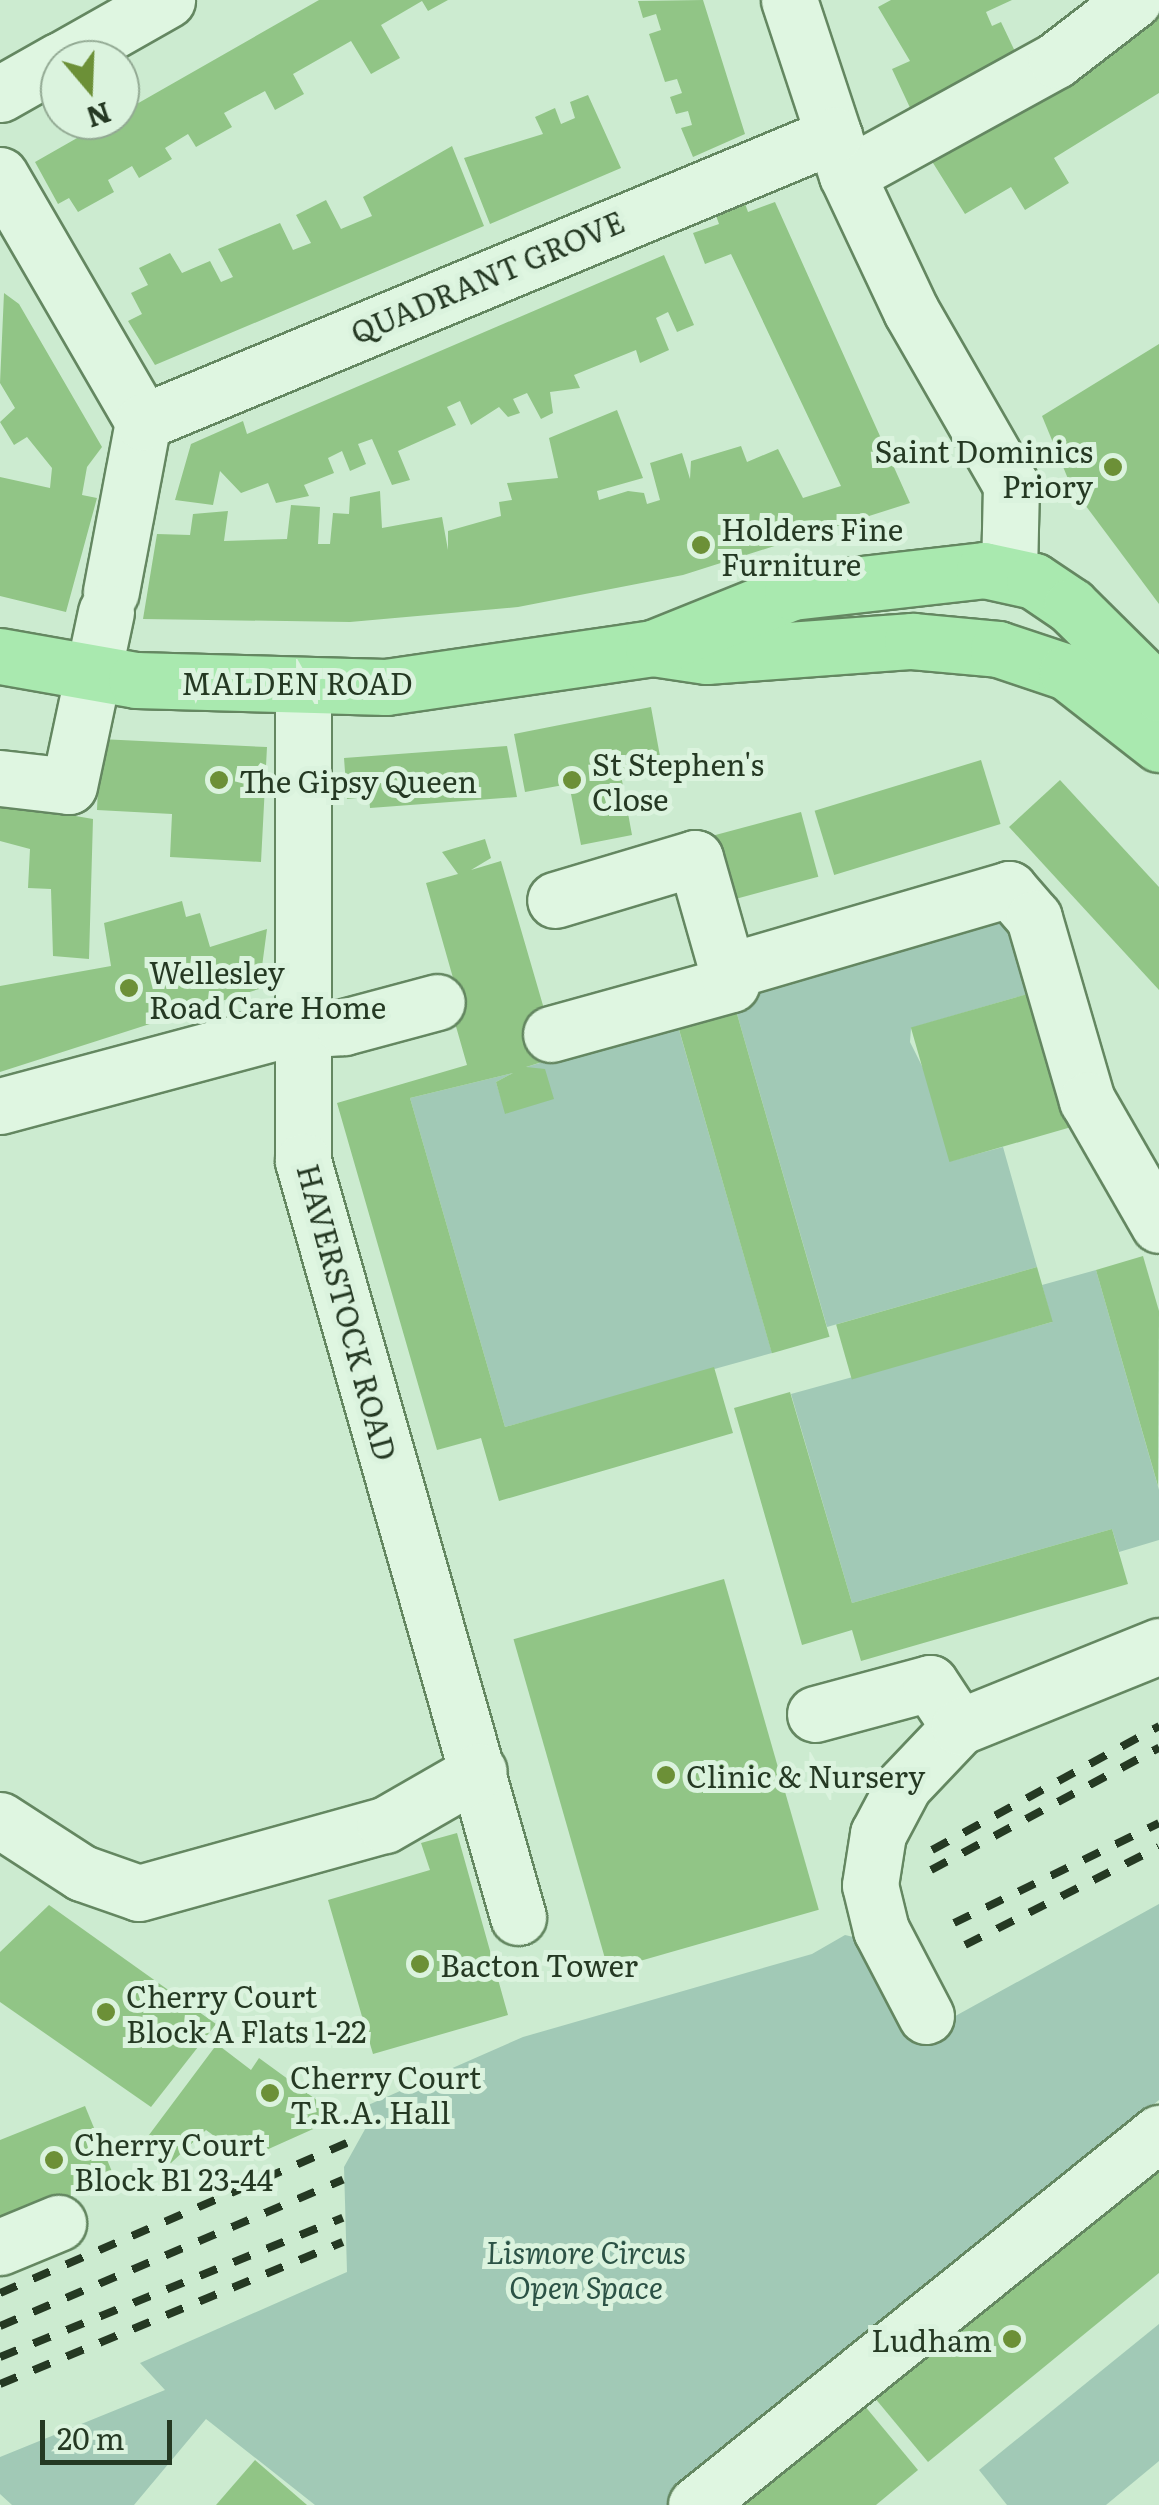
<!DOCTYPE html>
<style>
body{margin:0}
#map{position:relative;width:1159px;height:2505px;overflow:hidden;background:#ccebd0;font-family:Literata,serif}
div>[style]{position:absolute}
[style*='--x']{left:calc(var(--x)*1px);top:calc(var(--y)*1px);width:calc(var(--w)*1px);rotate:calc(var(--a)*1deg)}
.green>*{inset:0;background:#a1c9b6}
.building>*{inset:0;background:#91c586;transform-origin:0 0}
.roads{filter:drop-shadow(2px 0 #648761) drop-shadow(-2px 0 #648761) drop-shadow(0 2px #648761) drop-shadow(0 -2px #648761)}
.minor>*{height:55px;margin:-27.5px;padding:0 27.5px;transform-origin:27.5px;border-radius:27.5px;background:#dff6e1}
.major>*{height:55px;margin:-27.5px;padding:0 27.5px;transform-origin:27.5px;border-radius:27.5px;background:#a9e9af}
.rail>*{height:8px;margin-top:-4px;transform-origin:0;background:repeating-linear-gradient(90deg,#253923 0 18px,transparent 0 36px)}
.dots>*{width:28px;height:28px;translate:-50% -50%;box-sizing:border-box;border:5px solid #dbf3de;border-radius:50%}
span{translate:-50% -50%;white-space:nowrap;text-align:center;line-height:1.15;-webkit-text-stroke:10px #dbf3de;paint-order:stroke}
.street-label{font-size:30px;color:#253923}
.poi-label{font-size:30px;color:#253923}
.right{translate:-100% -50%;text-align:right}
.left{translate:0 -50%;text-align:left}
.park-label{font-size:30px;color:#2c5346;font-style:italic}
.north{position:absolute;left:40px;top:40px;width:100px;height:100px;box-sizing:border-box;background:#dbf3de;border:2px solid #92a993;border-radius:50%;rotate:161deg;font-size:28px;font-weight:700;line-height:40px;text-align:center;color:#253923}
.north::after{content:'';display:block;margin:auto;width:35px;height:45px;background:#6c9037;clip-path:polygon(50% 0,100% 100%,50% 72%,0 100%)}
.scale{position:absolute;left:40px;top:2420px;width:132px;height:45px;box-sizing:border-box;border:5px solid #253923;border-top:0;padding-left:12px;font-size:30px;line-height:35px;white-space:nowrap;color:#253923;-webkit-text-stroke:8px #dbf3de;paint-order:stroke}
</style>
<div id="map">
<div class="green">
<div style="clip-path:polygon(1006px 904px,1031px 993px,911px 1028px,910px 1042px,933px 1088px,951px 1161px,1003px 1147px,1037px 1267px,827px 1327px,735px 1007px,740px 981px)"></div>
<div style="clip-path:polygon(677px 1023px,772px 1353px,505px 1427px,410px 1098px,513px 1073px,496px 1082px,506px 1114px,526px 1067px)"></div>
<div style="clip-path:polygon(1096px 1270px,1159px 1490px,1159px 1540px,1119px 1552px,1112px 1529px,852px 1603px,791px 1394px,1052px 1322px,1042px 1285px)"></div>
<div style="clip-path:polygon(1159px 1904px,1159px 2100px,669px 2505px,315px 2505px,206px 2419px,134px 2505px,12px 2505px,0 2494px,0 2457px,165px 2390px,140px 2363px,347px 2272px,344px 2167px,369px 2122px,350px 2113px,523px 2037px,812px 1954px,845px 1935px,866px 1940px,919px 2036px)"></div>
<div style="clip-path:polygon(1159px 2324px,1159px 2461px,1106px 2505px,1007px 2505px,979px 2470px)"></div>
</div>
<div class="building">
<div style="clip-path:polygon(319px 0,448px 0,428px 11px,422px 1px,381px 25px,400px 58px,371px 74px,351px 41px,293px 74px,304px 94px,275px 110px,265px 91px,224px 113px,232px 127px,196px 147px,188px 134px,165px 148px,172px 159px,139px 178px,132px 166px,108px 180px,114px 192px,78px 212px,69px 198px,58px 204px,35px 162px)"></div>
<div style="clip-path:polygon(703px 0,745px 134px,693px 157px,681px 128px,692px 125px,688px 111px,676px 114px,670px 97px,682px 93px,677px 79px,665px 82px,649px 34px,661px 30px,656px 14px,643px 18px,638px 1px)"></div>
<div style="clip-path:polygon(891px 0,1012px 0,986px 12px,992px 26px,1001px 22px,1020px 62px,912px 112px,892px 69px,910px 61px,878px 7px)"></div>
<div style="clip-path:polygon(1159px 14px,1159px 93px,1054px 158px,1069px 183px,1025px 210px,1011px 187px,965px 214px,928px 155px)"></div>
<div style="clip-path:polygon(588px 95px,621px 168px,490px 224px,464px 158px,543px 134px,535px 117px,555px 108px,561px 124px,575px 118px,570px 102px)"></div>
<div style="clip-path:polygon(452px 146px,484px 226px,155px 365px,128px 321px,142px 314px,131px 293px,148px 285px,139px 268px,170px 253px,182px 273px,210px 261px,221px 282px,233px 277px,218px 249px,280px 223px,293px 250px,311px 243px,296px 215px,326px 200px,341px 229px,372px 216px,363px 197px)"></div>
<div style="clip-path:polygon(743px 198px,748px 212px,775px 202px,910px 503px,683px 575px,518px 607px,350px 622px,143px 619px,157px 534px,190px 535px,193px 514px,228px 511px,224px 541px,287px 539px,291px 505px,320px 507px,318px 544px,330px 544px,333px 513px,349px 514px,350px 497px,380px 491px,382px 528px,442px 517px,448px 550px,448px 531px,501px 516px,499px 502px,512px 500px,507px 483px,558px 478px,549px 438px,617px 410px,643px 478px,597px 491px,599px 500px,628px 491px,644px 493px,647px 504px,660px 500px,650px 463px,682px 453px,690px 479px,691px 461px,741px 446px,747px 462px,778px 449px,803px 498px,841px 486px,731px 254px,705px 264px,693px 233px,719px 224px,714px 210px)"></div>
<div style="clip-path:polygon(664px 255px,694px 325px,677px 332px,668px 312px,656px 318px,669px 350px,640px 363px,636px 350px,574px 375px,580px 388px,550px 392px,553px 413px,541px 419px,527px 393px,513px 399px,520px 413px,508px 417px,499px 407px,471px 425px,460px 401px,447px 407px,456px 425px,398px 451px,410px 480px,392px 485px,372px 439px,358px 444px,366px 464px,350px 471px,342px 451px,328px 458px,334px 473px,304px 485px,309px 496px,276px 503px,268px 483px,241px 493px,220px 471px,213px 505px,175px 500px,191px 444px,243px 421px,247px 434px)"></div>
<div style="clip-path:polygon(4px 293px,19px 304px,102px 447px,87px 467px,82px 495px,97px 498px,66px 612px,0 596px,0 477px,50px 488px,52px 468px,27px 437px,14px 445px,0 422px,15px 408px,0 383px)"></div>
<div style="clip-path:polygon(1159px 344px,1159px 604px,1071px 486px,1042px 416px)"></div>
<div style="clip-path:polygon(651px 707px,662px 767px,621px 775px,632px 835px,581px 845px,569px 784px,525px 792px,514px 734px)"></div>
<div style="clip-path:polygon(100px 739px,267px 747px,261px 862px,170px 857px,172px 814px,97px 810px)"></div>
<div style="clip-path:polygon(507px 746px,517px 797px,370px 808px,369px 797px,347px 799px,344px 758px)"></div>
<div style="left:981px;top:760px;width:67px;height:174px;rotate:73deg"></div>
<div style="clip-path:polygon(1060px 780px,1159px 887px,1159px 990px,1009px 827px)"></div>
<div style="clip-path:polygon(0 803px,93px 819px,89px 959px,53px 956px,51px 889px,28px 888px,30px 849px,0 841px)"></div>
<div style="left:801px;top:812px;width:67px;height:104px;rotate:75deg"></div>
<div style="clip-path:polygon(485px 839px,491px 858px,471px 870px,501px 861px,558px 1057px,526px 1067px,545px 1069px,554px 1099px,505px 1114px,496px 1082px,513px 1073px,410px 1098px,505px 1427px,714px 1367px,733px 1433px,499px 1501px,481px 1438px,437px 1450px,337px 1103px,467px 1065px,453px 1016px,463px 1013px,426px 883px,458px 874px,442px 852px)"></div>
<div style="clip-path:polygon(182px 901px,186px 917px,200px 913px,210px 947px,267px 929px,259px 989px,0 1072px,0 986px,111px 966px,104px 923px)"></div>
<div style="left:1031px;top:993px;width:140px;height:125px;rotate:74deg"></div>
<div style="left:735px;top:1007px;width:343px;height:60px;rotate:74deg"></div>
<div style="clip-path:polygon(1143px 1256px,1159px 1311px,1158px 1486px,1096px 1270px)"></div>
<div style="left:1037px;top:1267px;width:57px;height:209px;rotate:74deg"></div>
<div style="clip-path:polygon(790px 1392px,852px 1603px,1112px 1529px,1128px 1584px,861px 1661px,852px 1630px,802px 1645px,734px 1408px)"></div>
<div style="left:724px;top:1579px;width:344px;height:219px;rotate:74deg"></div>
<div style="clip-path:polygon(457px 1833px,508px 2015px,373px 2054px,328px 1900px,430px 1870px,421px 1843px)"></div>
<div style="clip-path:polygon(49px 1905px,216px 2024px,151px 2107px,0 2002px,0 1952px)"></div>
<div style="clip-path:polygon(217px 2044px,251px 2070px,259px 2058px,340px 2117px,246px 2159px,206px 2130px,171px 2163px,143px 2143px)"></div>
<div style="clip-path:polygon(85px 2106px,115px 2179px,0 2226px,0 2140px)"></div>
<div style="clip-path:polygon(1159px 2164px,1159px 2273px,928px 2462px,874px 2397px)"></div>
<div style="clip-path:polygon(864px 2405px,918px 2470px,876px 2505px,741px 2505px)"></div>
<div style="clip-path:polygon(255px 2460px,307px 2505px,216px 2505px)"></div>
</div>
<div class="roads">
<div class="minor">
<div style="--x:789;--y:0;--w:184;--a:71.7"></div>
<div style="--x:847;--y:175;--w:150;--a:64.8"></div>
<div style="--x:911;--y:311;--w:201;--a:60.1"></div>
<div style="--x:1011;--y:485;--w:87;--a:91.3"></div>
<div style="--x:61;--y:60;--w:122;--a:-29.5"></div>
<div style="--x:0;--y:94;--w:69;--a:-29.5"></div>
<div style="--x:0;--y:175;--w:285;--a:59.9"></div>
<div style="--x:143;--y:422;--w:173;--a:100.7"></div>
<div style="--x:847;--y:175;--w:239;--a:-28.8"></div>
<div style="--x:1056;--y:60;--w:98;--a:-37.6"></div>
<div style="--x:143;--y:422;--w:748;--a:-22.56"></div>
<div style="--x:303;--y:688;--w:473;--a:90"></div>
<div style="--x:303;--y:1161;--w:786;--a:74.12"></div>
<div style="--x:0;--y:778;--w:69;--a:6.6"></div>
<div style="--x:69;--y:786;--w:178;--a:-78"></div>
<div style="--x:729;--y:971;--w:292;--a:-16.3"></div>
<div style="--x:1009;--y:889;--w:38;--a:49"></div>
<div style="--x:1034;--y:918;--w:190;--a:73.8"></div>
<div style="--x:1087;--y:1100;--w:144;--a:60.1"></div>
<div style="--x:551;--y:1034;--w:187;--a:-15.5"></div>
<div style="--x:731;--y:984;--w:131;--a:-105.9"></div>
<div style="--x:695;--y:858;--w:146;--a:163.3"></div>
<div style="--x:0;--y:1106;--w:289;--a:-15"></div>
<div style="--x:279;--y:1031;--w:65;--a:-3.5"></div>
<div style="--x:344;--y:1027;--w:96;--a:-15"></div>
<div style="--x:815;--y:1714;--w:119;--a:-15.1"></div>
<div style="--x:930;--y:1683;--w:53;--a:56.6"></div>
<div style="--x:0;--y:1820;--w:98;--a:32.9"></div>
<div style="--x:82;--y:1873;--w:60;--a:19.3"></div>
<div style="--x:139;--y:1893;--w:255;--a:-15.5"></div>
<div style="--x:385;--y:1825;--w:108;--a:-29.9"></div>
<div style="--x:926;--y:2016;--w:97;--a:-117.6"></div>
<div style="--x:881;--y:1930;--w:46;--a:-103.7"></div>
<div style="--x:870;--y:1885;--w:52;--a:-81.1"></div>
<div style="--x:878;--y:1834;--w:55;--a:-62"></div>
<div style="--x:904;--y:1785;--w:80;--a:-46.5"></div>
<div style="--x:959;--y:1727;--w:216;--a:-22"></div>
<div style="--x:0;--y:2247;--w:63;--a:-22.5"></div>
<div style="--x:696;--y:2505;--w:594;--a:-38.78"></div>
</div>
<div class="major">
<div style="--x:653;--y:648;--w:54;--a:8.6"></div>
<div style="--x:706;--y:656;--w:207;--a:-4.2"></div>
<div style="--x:912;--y:641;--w:86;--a:5.3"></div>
<div style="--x:998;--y:649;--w:73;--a:18.4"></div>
<div style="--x:1067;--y:672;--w:117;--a:38"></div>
<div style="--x:0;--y:656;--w:138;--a:10"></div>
<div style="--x:136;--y:680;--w:250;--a:1.6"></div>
<div style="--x:386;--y:687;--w:270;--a:-8.3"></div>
<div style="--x:653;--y:648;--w:150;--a:-21.9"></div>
<div style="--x:792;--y:592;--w:193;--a:-6.5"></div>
<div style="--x:984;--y:570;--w:51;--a:12.4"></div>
<div style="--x:1034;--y:581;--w:45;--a:34"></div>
<div style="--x:1071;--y:606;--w:124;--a:44.7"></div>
</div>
</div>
<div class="rail">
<div style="--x:932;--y:1850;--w:259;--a:-28.6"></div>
<div style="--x:931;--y:1870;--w:259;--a:-28.2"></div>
<div style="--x:954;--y:1923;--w:228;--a:-26"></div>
<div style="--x:965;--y:1945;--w:217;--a:-26.8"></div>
<div style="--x:0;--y:2293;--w:378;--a:-23.4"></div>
<div style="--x:0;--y:2326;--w:373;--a:-23.1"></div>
<div style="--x:0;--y:2357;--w:370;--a:-22.1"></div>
<div style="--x:0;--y:2384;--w:371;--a:-22.5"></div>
</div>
<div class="dots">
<div style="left:1113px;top:467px;background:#6c9037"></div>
<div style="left:701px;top:545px;background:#6c9037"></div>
<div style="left:219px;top:780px;background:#6c9037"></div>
<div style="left:572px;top:780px;background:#6c9037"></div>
<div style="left:129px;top:988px;background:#6c9037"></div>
<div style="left:666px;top:1775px;background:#6c9037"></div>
<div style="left:420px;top:1964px;background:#6c9037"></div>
<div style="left:106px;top:2012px;background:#6c9037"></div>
<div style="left:270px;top:2093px;background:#6c9037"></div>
<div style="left:54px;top:2160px;background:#6c9037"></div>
<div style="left:1012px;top:2339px;background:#6c9037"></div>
</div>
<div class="street-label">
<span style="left:487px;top:276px;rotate:-23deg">QUADRANT GROVE</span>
<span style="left:297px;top:682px">MALDEN ROAD</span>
<span style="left:348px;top:1312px;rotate:75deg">HAVERSTOCK ROAD</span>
</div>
<div class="poi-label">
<span class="right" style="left:1093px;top:467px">Saint Dominics<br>Priory</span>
<span class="left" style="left:721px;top:545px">Holders Fine<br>Furniture</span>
<span class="left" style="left:592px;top:780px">St Stephen's<br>Close</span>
<span class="left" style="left:239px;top:780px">The Gipsy Queen</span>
<span class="left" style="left:149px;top:988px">Wellesley<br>Road Care Home</span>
<span class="left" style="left:686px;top:1775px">Clinic &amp; Nursery</span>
<span class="left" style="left:440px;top:1964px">Bacton Tower</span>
<span class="left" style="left:126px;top:2012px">Cherry Court<br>Block A Flats 1-22</span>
<span class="left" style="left:290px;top:2093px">Cherry Court<br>T.R.A. Hall</span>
<span class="left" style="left:74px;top:2160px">Cherry Court<br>Block B1 23-44</span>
<span class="right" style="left:992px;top:2339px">Ludham</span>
</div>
<div class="park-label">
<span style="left:586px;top:2268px">Lismore Circus<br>Open Space</span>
</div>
<div class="north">N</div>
<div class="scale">20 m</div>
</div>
